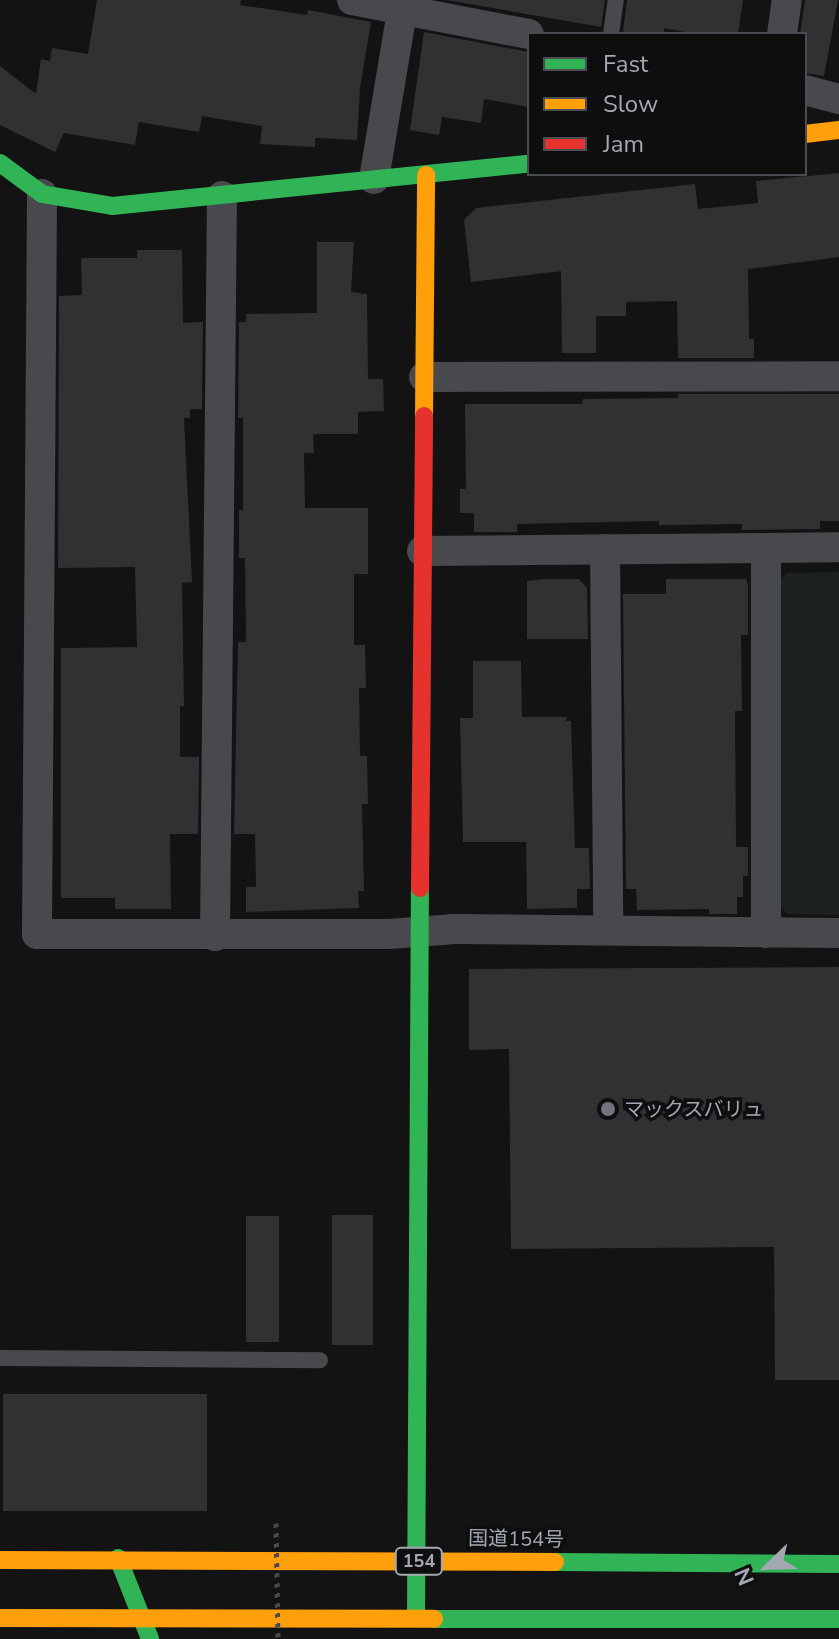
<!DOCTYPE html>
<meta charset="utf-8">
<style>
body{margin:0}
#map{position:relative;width:839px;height:1639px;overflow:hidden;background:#131313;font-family:"Nunito Sans","Noto Sans JP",sans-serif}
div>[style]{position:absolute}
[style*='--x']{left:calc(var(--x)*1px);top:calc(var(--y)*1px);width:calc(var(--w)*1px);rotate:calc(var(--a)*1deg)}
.green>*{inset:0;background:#1c221d}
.building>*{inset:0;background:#313133;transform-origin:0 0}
.lane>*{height:16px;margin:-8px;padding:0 8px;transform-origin:8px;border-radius:8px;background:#48494c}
.street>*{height:30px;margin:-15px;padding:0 15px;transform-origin:15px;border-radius:15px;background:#48494c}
.fast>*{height:18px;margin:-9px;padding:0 9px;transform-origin:9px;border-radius:9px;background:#30b455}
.slow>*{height:18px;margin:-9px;padding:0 9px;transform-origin:9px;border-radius:9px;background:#ff9f0a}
.jam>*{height:18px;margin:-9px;padding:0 9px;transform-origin:9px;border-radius:9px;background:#e5322d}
.path-bridge>*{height:5px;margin-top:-2.5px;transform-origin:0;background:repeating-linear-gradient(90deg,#494a4e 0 4px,transparent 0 10px)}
.dots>*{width:22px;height:22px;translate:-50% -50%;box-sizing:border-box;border:4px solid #0e0e0f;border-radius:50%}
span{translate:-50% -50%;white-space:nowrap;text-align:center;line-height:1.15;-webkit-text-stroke:7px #0e0e0f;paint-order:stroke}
.shield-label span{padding:2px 6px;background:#0e0e0f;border:2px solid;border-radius:6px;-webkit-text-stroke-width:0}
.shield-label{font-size:18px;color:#a4a8b4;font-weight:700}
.poi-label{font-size:20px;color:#a4a8b4}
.left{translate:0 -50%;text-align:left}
.street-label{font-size:20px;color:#a4a8b4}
.legend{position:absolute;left:527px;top:32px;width:280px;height:144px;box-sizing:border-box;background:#0e0e0f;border:2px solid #4a4c51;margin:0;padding:10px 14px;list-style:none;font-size:24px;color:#a4a8b4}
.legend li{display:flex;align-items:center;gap:16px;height:40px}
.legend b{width:40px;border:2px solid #4a4c51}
.north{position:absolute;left:727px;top:1527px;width:80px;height:80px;-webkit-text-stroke:6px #0e0e0f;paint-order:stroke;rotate:247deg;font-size:22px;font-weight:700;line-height:32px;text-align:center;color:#a4a8b4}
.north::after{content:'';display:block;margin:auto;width:28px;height:36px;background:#a4a8b4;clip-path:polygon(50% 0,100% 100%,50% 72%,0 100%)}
</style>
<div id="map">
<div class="green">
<div style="clip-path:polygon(839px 572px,839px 915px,787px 914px,777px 903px,777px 582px,787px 573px)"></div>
</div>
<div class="building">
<div style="clip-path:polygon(97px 0,241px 0,240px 5px,307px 15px,308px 10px,371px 22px,360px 88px,357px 140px,315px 138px,315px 147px,260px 144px,262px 126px,202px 116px,199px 132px,139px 122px,135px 145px,64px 133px,55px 152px,0 125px,0 66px,36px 94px,41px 59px,50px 61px,52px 48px,88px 54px)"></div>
<div style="clip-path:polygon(447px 0,605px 0,601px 27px)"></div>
<div style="clip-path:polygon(627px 0,743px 0,738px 34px,696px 34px,664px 28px,664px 34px,627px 34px,623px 31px)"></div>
<div style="clip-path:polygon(805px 0,838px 0,824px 76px,805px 73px,805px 34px,800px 34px)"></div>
<div style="clip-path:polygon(424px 32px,529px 52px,529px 107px,484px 99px,481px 123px,442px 117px,439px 135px,410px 130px)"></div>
<div style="clip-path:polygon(839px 173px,839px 257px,748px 269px,749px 339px,754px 339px,754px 358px,678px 358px,677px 301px,626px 302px,626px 316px,596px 316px,596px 353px,562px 353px,561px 271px,471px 282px,464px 220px,476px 208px,695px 184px,698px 209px,758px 203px,756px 181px)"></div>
<div style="clip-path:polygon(317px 242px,354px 242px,351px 292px,367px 294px,368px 379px,383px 379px,384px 411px,358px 412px,358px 434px,313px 434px,314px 453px,304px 453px,305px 508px,368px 508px,368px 574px,354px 574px,354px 645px,365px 645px,366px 688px,359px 688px,360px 756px,367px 756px,368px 804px,362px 804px,364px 891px,358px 891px,359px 908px,246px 912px,246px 887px,256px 887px,255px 834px,234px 834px,238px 642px,246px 642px,245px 558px,239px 558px,239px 510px,243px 510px,243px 418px,238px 418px,239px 322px,246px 322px,246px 314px,317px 313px)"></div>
<div style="clip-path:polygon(137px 250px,182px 250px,183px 323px,203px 322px,202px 409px,190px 409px,190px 418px,184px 418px,192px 582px,182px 583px,184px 706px,180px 706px,180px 757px,199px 757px,198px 834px,170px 834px,171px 909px,115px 909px,115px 898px,61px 898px,61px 648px,137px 647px,135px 567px,58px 568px,59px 296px,82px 295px,81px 258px,137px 258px)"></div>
<div style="clip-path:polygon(678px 394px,839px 394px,839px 521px,820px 521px,820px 529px,742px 530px,742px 524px,659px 525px,659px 521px,517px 524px,517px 532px,474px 532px,474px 513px,460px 513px,460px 489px,466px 489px,465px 404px,582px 404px,583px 399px,678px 398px)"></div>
<div style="clip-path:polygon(545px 579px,579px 579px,587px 588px,588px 639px,527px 639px,527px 581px)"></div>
<div style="clip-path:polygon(666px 579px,746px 579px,748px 585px,748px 635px,741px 635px,742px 711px,735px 711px,736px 847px,748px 847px,748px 876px,743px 876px,743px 897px,737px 897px,737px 914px,709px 914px,709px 909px,637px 910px,636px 889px,626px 889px,623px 594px,666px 594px)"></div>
<div style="clip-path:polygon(473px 661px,521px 661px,522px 717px,567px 717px,566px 721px,571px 721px,575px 848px,589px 848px,590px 889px,577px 889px,577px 908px,527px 909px,526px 842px,463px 842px,460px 718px,473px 718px)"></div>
<div style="clip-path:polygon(839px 967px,839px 1380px,775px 1380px,774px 1247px,511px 1249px,509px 1049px,469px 1050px,469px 969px)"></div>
<div style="left:373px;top:1215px;width:130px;height:41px;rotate:90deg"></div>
<div style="left:246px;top:1216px;width:33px;height:126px"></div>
<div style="left:3px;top:1394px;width:204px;height:117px"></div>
</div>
<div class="lane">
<div style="--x:611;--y:34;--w:34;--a:-82"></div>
<div style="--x:0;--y:1358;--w:320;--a:0.4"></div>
</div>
<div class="street">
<div style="--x:352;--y:0;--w:180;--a:10.9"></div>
<div style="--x:782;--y:34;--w:34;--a:-82"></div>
<div style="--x:805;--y:90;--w:35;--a:15"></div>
<div style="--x:374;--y:179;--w:181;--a:-80.5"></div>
<div style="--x:42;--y:194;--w:740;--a:90.39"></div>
<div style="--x:37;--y:934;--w:352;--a:0"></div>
<div style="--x:389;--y:934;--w:66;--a:-4.3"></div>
<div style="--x:455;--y:929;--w:384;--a:0.6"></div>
<div style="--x:424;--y:377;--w:415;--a:-0.1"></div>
<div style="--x:766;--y:548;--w:385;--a:90"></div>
<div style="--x:605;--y:549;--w:381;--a:89.5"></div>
<div style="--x:422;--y:551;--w:417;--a:-0.5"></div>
<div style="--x:215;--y:936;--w:740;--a:-89.46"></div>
</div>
<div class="fast">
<div style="--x:0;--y:163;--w:52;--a:36.4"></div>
<div style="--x:42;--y:194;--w:71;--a:9.7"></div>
<div style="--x:112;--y:206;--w:419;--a:-5.8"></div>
<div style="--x:118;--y:1558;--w:87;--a:68.4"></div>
<div style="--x:555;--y:1562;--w:284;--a:0.4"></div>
<div style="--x:416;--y:1617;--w:729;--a:-89.69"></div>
<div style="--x:434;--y:1619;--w:405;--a:0"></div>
</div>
<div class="slow">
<div style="--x:805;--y:134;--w:34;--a:-7"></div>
<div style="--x:424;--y:416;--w:241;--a:-89.5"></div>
<div style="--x:0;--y:1560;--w:555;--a:0.21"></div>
<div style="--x:0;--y:1618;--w:434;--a:0.1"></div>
</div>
<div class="jam">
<div style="--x:420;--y:888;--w:472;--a:-89.5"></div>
</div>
<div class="path-bridge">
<div style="--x:276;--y:1523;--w:116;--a:89"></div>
</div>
<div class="dots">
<div style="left:608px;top:1109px;background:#71747c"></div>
</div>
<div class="shield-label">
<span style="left:419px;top:1561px">154</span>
</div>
<div class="poi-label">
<span class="left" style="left:624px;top:1109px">マックスバリュ</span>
</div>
<div class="street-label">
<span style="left:516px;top:1539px;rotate:1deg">国道154号</span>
</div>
<ul class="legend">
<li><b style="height:10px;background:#30b455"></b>Fast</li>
<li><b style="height:10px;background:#ff9f0a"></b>Slow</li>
<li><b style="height:10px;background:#e5322d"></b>Jam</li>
</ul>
<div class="north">N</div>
</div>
